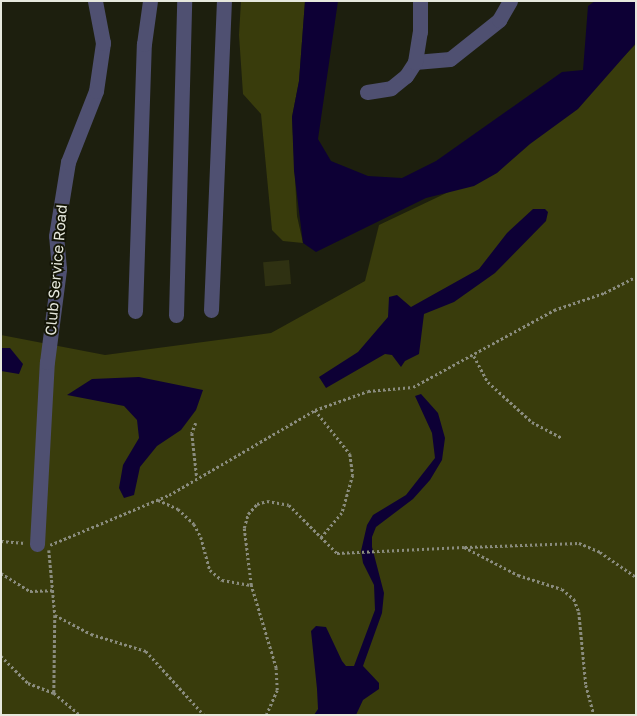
<!DOCTYPE html>
<style>
body{margin:0}
#map{position:relative;width:637px;height:716px;overflow:hidden;background:#1d1f0e;font-family:"Golos Text",sans-serif}
div>[style]{position:absolute}
[style*='--x']{left:calc(var(--x)*1px);top:calc(var(--y)*1px);width:calc(var(--w)*1px);rotate:calc(var(--a)*1deg)}
.green>*{inset:0;background:#393c0c}
.water>*{inset:0;background:#0d0035}
.building>*{inset:0;background:#2f3112;transform-origin:0 0}
.path>*{height:2.5px;margin-top:-1.25px;transform-origin:0;background:repeating-linear-gradient(90deg,#8a8c7e 0 2.5px,transparent 0 5px)}
.minor>*{height:15px;margin:-7.5px;padding:0 7.5px;transform-origin:7.5px;border-radius:7.5px;background:#4f5071}
span{translate:-50% -50%;white-space:nowrap;text-align:center;line-height:1.15;-webkit-text-stroke:4px #141506;paint-order:stroke}
.street-label{font-size:15px;color:#e6e8dd}
.frame{position:absolute;inset:0;border:2px solid #e6e8dd;pointer-events:none}
</style>
<div id="map">
<div class="green">
<div style="clip-path:polygon(241px 1px,305px 1px,299px 81px,292px 117px,297px 216px,303px 243px,283px 241px,272px 230px,261px 114px,243px 94px,239px 35px)"></div>
<div style="clip-path:polygon(636px 44px,636px 715px,1px 715px,1px 335px,105px 355px,271px 333px,365px 281px,379px 225px,459px 187px,612px 68px)"></div>
</div>
<div class="water">
<div style="clip-path:polygon(305px 1px,338px 1px,318px 139px,331px 161px,368px 176px,402px 178px,436px 161px,562px 72px,583px 70px,588px 6px,595px 1px,636px 1px,636px 43px,578px 109px,530px 144px,497px 173px,474px 186px,426px 198px,316px 252px,303px 243px,294px 171px,292px 117px,299px 81px)"></div>
<div style="clip-path:polygon(533px 209px,545px 209px,548px 212px,546px 221px,495px 273px,454px 302px,424px 314px,419px 354px,405px 361px,401px 367px,392px 355px,385px 354px,326px 388px,319px 377px,358px 352px,388px 317px,389px 297px,397px 295px,411px 307px,479px 269px,507px 233px)"></div>
<div style="clip-path:polygon(1px 348px,10px 348px,23px 364px,19px 374px,1px 371px)"></div>
<div style="clip-path:polygon(139px 377px,203px 390px,196px 410px,181px 430px,157px 446px,140px 467px,134px 495px,124px 498px,119px 488px,123px 465px,139px 438px,137px 420px,124px 406px,67px 395px,92px 379px)"></div>
<div style="clip-path:polygon(421px 394px,438px 413px,445px 438px,442px 460px,430px 480px,413px 499px,376px 527px,372px 537px,372px 547px,384px 593px,382px 613px,363px 666px,379px 683px,379px 689px,363px 700px,356px 715px,314px 715px,318px 709px,317px 689px,311px 631px,316px 626px,326px 627px,342px 661px,346px 666px,354px 666px,375px 610px,374px 585px,363px 563px,361px 551px,367px 525px,373px 515px,406px 495px,435px 458px,432px 433px,415px 396px)"></div>
</div>
<div class="building">
<div style="left:289px;top:260px;width:24px;height:26px;rotate:85deg"></div>
</div>
<div class="path">
<div style="--x:474;--y:356;--w:30;--a:62"></div>
<div style="--x:488;--y:382;--w:59;--a:42.3"></div>
<div style="--x:532;--y:422;--w:34;--a:28"></div>
<div style="--x:315;--y:410;--w:56;--a:51.5"></div>
<div style="--x:350;--y:454;--w:21;--a:82"></div>
<div style="--x:353;--y:475;--w:40;--a:106"></div>
<div style="--x:342;--y:513;--w:33;--a:130"></div>
<div style="--x:196;--y:423;--w:11;--a:112"></div>
<div style="--x:192;--y:433;--w:45;--a:83.7"></div>
<div style="--x:158;--y:500;--w:22;--a:24"></div>
<div style="--x:178;--y:509;--w:22;--a:43"></div>
<div style="--x:194;--y:524;--w:15;--a:62"></div>
<div style="--x:201;--y:537;--w:34;--a:75"></div>
<div style="--x:210;--y:570;--w:16;--a:40"></div>
<div style="--x:222;--y:580;--w:29;--a:10"></div>
<div style="--x:1;--y:541;--w:24;--a:5"></div>
<div style="--x:50;--y:545;--w:129;--a:-22.8"></div>
<div style="--x:169;--y:495;--w:169;--a:-30.2"></div>
<div style="--x:315;--y:410;--w:56;--a:-19.7"></div>
<div style="--x:368;--y:391;--w:45;--a:-5.1"></div>
<div style="--x:413;--y:387;--w:161;--a:-28.6"></div>
<div style="--x:554;--y:310;--w:53;--a:-18.8"></div>
<div style="--x:604;--y:293;--w:36;--a:-27"></div>
<div style="--x:465;--y:547;--w:114;--a:-2"></div>
<div style="--x:579;--y:543;--w:23;--a:23"></div>
<div style="--x:600;--y:552;--w:44;--a:34.8"></div>
<div style="--x:49;--y:550;--w:65;--a:84.7"></div>
<div style="--x:55;--y:615;--w:78;--a:90.7"></div>
<div style="--x:1;--y:573;--w:34;--a:32"></div>
<div style="--x:30;--y:591;--w:23;--a:-2"></div>
<div style="--x:55;--y:615;--w:41;--a:27.8"></div>
<div style="--x:91;--y:634;--w:58;--a:17.2"></div>
<div style="--x:146;--y:651;--w:86;--a:47.8"></div>
<div style="--x:1;--y:656;--w:38;--a:45"></div>
<div style="--x:28;--y:683;--w:28;--a:21"></div>
<div style="--x:54;--y:693;--w:34;--a:40"></div>
<div style="--x:266;--y:715;--w:27;--a:-66"></div>
<div style="--x:277;--y:690;--w:22;--a:-93"></div>
<div style="--x:276;--y:668;--w:87;--a:-106.8"></div>
<div style="--x:251;--y:585;--w:57;--a:-97"></div>
<div style="--x:244;--y:528;--w:15;--a:-74"></div>
<div style="--x:248;--y:514;--w:13;--a:-48"></div>
<div style="--x:257;--y:504;--w:10;--a:-17"></div>
<div style="--x:267;--y:501;--w:22;--a:10"></div>
<div style="--x:289;--y:505;--w:68;--a:45"></div>
<div style="--x:337;--y:553;--w:127;--a:-2.7"></div>
<div style="--x:464;--y:547;--w:61;--a:27.4"></div>
<div style="--x:518;--y:575;--w:46;--a:17.7"></div>
<div style="--x:562;--y:589;--w:16;--a:40"></div>
<div style="--x:574;--y:599;--w:14;--a:69"></div>
<div style="--x:579;--y:612;--w:73;--a:84.5"></div>
<div style="--x:586;--y:685;--w:31;--a:75"></div>
</div>
<div class="minor">
<div style="--x:415;--y:62;--w:35;--a:-5"></div>
<div style="--x:450;--y:59;--w:63;--a:-38.5"></div>
<div style="--x:499;--y:20;--w:22;--a:-60"></div>
<div style="--x:367;--y:92;--w:24;--a:-9"></div>
<div style="--x:391;--y:88;--w:19;--a:-39"></div>
<div style="--x:406;--y:76;--w:17;--a:-57"></div>
<div style="--x:415;--y:62;--w:30;--a:-81"></div>
<div style="--x:420;--y:32;--w:31;--a:-90"></div>
<div style="--x:211;--y:310;--w:309;--a:-87.6"></div>
<div style="--x:135;--y:311;--w:267;--a:-88.1"></div>
<div style="--x:144;--y:44;--w:43;--a:-82.1"></div>
<div style="--x:176;--y:315;--w:314;--a:-88.5"></div>
<div style="--x:37;--y:544;--w:182;--a:-86.9"></div>
<div style="--x:47;--y:362;--w:94;--a:-82.6"></div>
<div style="--x:59;--y:269;--w:33;--a:-95"></div>
<div style="--x:56;--y:236;--w:75;--a:-80.8"></div>
<div style="--x:68;--y:162;--w:76;--a:-68.5"></div>
<div style="--x:96;--y:91;--w:49;--a:-81.7"></div>
<div style="--x:103;--y:43;--w:43;--a:-100.8"></div>
</div>
<div class="street-label">
<span style="left:56px;top:270px;rotate:-85deg">Club Service Road</span>
</div>
<div class="frame"></div>
</div>
